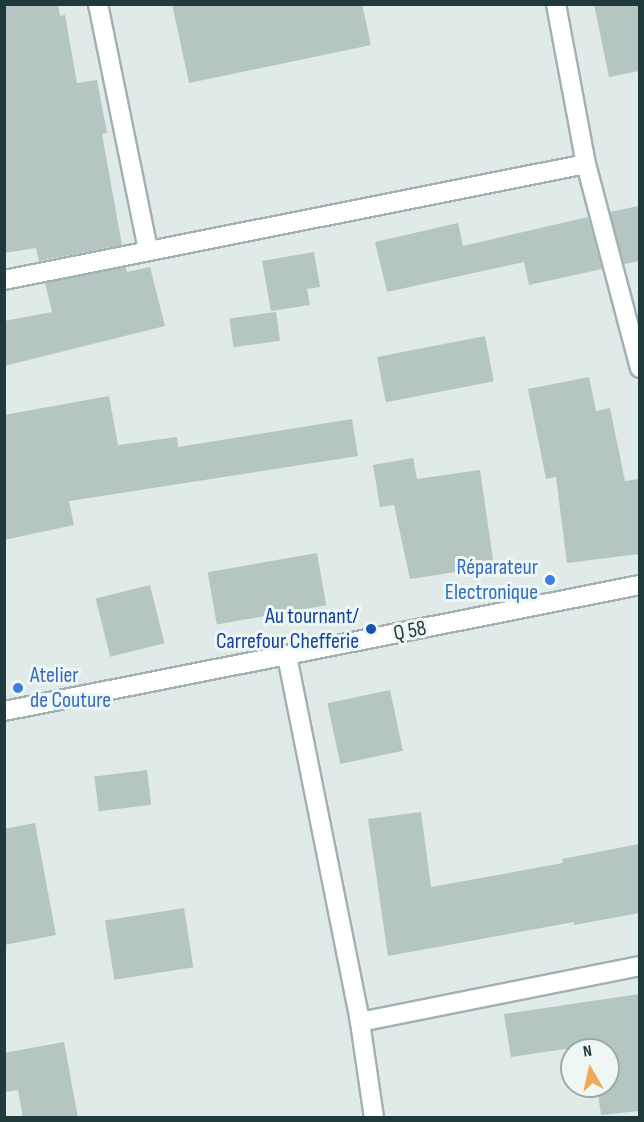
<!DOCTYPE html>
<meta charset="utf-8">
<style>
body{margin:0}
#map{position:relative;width:644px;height:1122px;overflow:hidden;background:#dfeae9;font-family:"Sofia Sans Condensed",sans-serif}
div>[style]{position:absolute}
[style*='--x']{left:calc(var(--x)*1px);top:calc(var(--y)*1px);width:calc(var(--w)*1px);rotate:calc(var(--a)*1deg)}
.building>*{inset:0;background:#b5c5c2;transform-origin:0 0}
.roads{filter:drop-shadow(2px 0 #a2b1b1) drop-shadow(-2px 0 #a2b1b1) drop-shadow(0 2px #a2b1b1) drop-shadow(0 -2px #a2b1b1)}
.minor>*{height:18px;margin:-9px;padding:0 9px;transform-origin:9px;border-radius:9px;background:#fff}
.dots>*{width:16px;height:16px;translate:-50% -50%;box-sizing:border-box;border:3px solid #eff7f5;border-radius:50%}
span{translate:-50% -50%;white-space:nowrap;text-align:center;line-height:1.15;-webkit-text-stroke:6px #eff7f5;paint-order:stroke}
.shop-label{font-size:22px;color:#366cbe}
.right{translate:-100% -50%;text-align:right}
.left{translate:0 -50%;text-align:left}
.transit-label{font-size:22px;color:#164399}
.street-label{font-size:22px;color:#20393a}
.frame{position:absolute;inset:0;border:6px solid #20393a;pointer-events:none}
.north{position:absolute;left:560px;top:1038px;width:60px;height:60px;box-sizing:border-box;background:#eff7f5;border:2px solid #9cabaa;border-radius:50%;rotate:351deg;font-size:16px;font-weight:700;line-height:24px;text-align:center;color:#20393a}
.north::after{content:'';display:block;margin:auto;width:21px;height:27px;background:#f0aa57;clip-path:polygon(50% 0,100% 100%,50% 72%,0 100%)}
</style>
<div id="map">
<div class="building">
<div style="clip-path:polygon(4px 4px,58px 4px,60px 16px,65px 15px,77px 83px,97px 80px,107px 133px,102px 134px,122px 245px,39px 261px,36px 248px,4px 253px)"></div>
<div style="clip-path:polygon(172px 4px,362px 4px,371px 45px,189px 83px)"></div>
<div style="clip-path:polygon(594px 4px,639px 4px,639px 71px,609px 77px)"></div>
<div style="clip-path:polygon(639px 206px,639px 261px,624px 264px,610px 212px)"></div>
<div style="clip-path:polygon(588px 217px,602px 269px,529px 285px,524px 262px,387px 292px,375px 242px,458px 223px,463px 246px)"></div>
<div style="clip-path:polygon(314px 252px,320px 287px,307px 289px,310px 305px,271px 311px,262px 261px)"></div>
<div style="clip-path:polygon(126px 267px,127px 272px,150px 267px,165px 326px,4px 366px,4px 321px,52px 312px,45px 283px)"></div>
<div style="left:276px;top:312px;width:29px;height:47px;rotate:82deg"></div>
<div style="left:485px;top:336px;width:46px;height:110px;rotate:79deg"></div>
<div style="clip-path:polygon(589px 377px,596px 411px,610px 408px,625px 481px,639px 479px,639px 554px,567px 563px,556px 477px,546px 479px,528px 389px)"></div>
<div style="clip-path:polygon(109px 396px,118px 445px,177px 437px,178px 447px,352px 419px,358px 456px,69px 501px,74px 525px,4px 540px,4px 415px)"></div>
<div style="clip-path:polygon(413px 458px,417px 479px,480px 470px,494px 566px,410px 579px,394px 505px,380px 507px,373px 465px)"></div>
<div style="left:317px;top:553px;width:53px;height:111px;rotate:80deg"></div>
<div style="left:150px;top:585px;width:60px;height:56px;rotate:76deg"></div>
<div style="left:390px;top:690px;width:62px;height:64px;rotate:78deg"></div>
<div style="left:147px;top:770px;width:35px;height:53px;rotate:83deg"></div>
<div style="clip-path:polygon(421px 812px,431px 887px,563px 863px,562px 859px,639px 844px,639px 913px,574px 925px,574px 922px,388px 956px,368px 819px)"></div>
<div style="clip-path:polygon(35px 823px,56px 935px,4px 945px,4px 829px)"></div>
<div style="left:184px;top:908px;width:60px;height:80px;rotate:81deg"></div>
<div style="clip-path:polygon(639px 994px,639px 1111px,601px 1115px,597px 1086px,608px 1086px,608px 1050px,593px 1050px,592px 1045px,511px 1057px,504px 1014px)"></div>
<div style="clip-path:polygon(64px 1042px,78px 1118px,23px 1118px,18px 1090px,4px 1092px,4px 1053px)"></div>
</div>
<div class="roads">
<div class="minor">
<div style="--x:98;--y:4;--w:250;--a:78.5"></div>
<div style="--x:556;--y:4;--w:163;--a:79.4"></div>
<div style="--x:586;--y:164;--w:211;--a:75.2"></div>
<div style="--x:4;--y:280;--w:593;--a:-11.27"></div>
<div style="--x:287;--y:656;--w:373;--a:78.7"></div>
<div style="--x:360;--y:1022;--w:97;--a:81.7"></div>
<div style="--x:4;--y:711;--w:648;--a:-11.21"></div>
<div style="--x:360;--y:1022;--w:286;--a:-11.3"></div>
</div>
</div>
<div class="dots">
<div style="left:550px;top:580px;background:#3f7fe0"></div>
<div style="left:371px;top:629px;background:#1a4fb4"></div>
<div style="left:18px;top:688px;background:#3f7fe0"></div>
</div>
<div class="shop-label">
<span class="right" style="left:538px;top:580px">Réparateur<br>Electronique</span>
<span class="left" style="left:30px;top:688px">Atelier<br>de Couture</span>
</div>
<div class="transit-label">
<span class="right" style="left:359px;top:629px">Au tournant/<br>Carrefour Chefferie</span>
</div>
<div class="street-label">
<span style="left:410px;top:631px;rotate:-11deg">Q 58</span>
</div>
<div class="frame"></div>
<div class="north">N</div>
</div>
